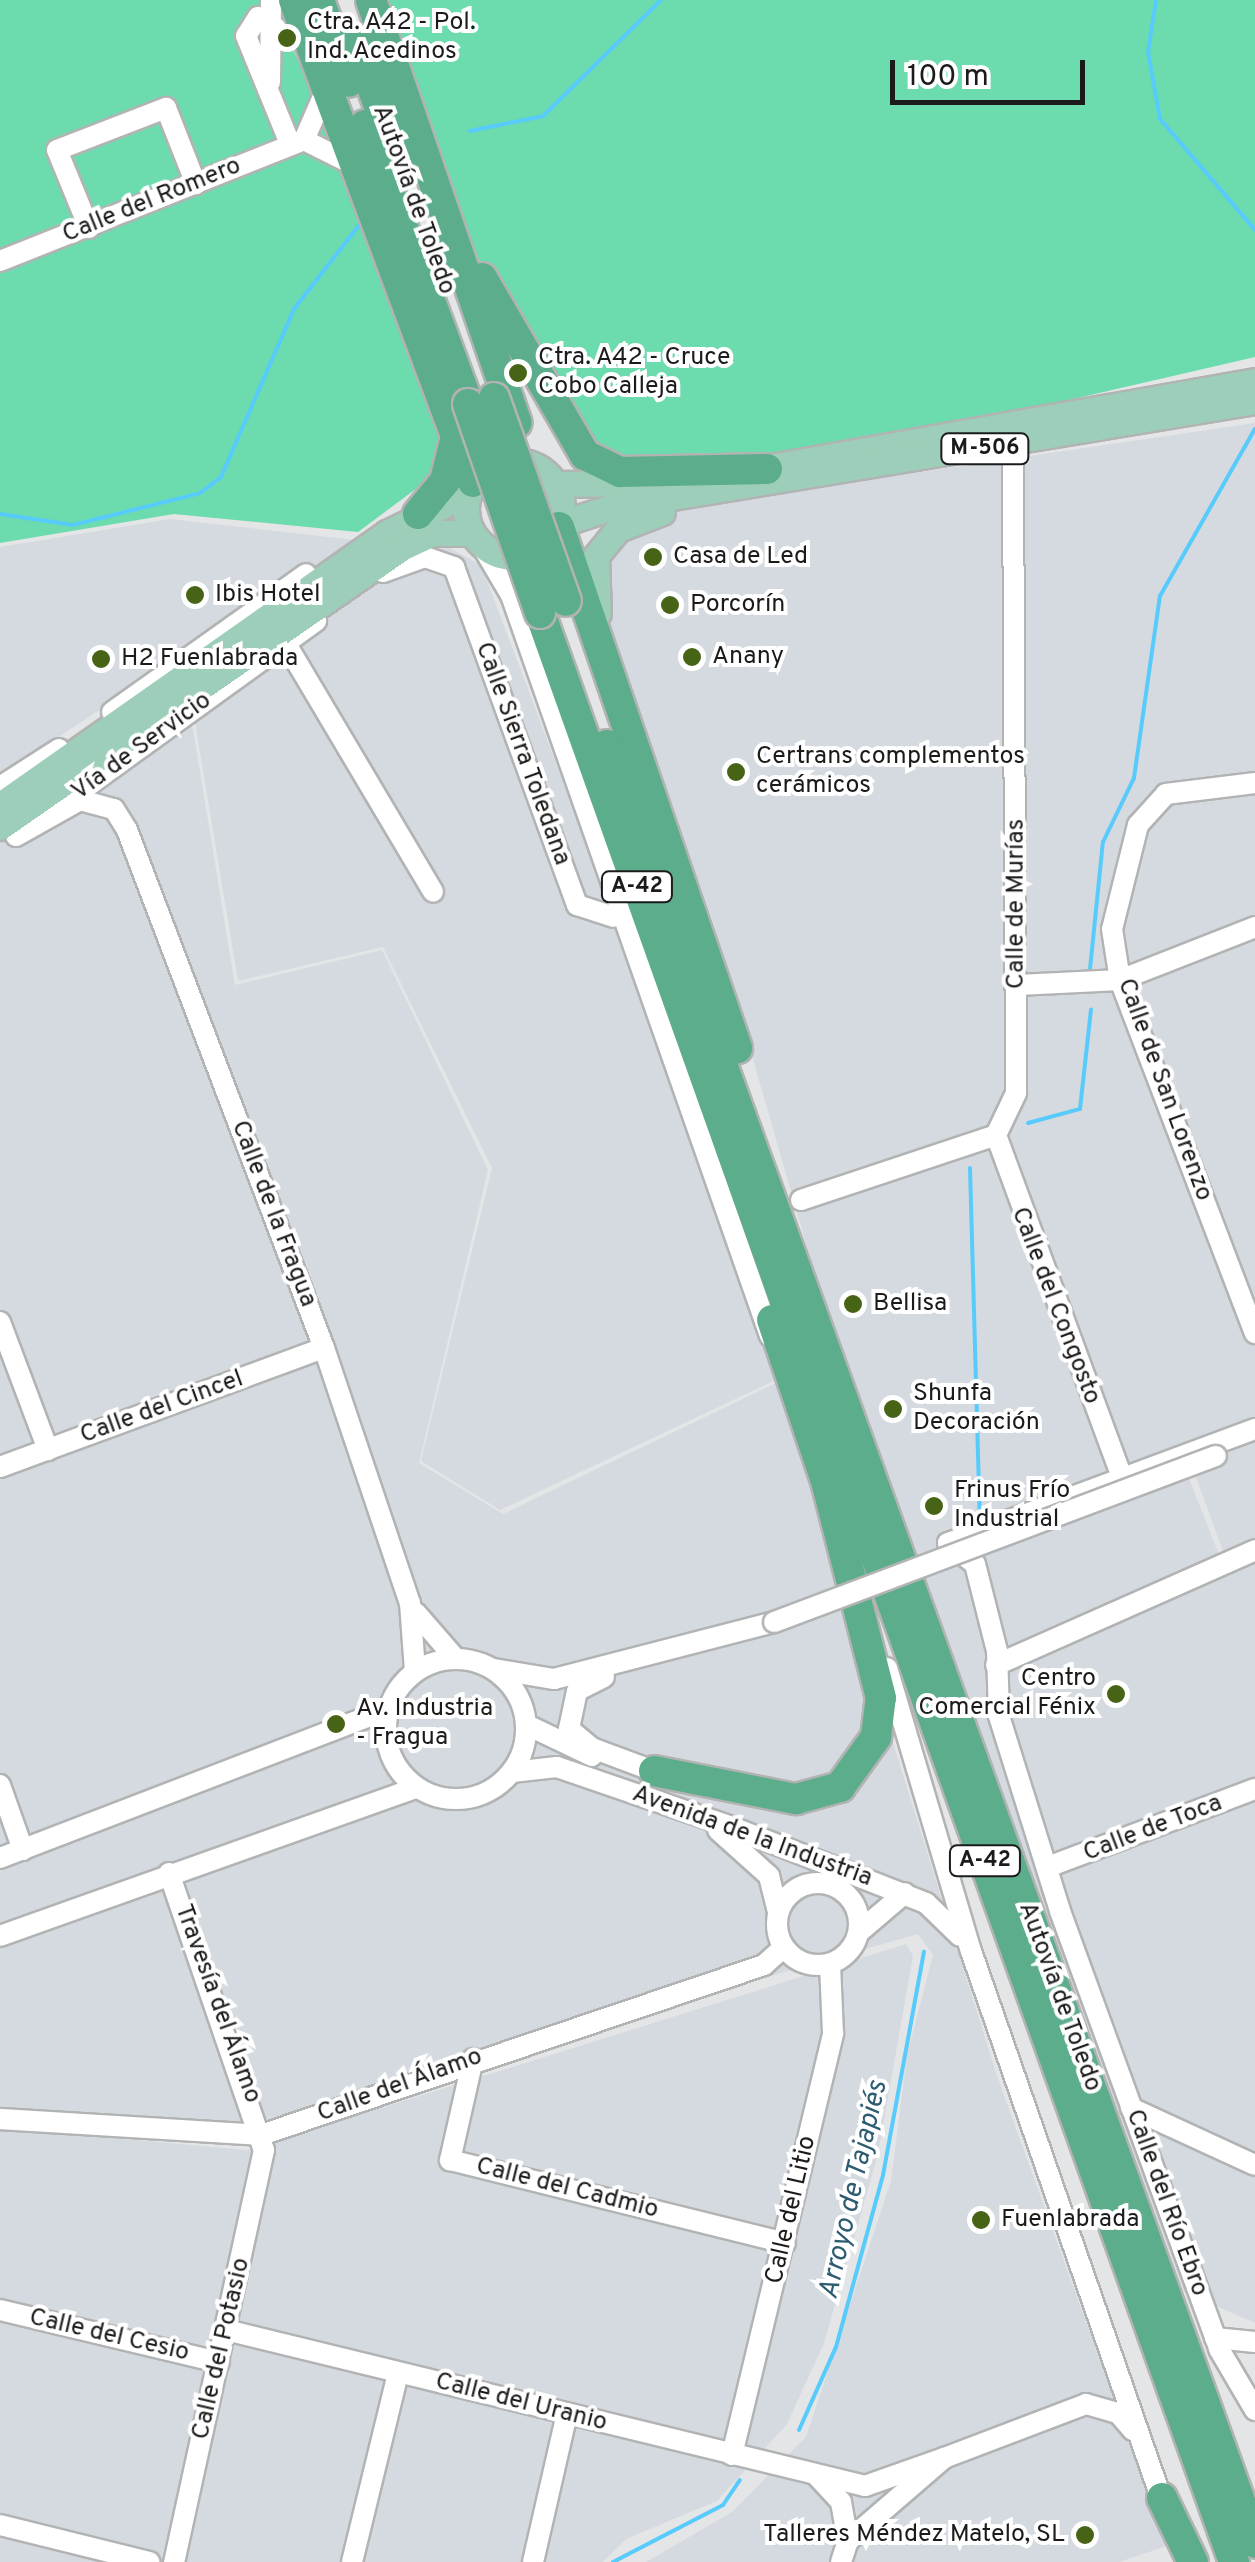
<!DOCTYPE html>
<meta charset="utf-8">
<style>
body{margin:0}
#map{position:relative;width:1255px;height:2562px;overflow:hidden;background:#e4e5e6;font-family:Overpass,sans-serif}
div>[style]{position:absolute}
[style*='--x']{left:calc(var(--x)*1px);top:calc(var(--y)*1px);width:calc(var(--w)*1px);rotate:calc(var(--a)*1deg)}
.built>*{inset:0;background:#d5dae1}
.green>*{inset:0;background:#6cdbae}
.stream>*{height:4px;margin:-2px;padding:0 2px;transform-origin:2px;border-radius:2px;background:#57cbfb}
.roads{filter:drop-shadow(2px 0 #b2b3b3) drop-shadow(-2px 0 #b2b3b3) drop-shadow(0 2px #b2b3b3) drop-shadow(0 -2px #b2b3b3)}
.minor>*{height:20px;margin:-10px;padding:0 10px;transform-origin:10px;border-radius:10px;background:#fff}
.minor>.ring{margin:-10px;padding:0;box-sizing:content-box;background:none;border:20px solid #fff;border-radius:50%}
.major>*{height:25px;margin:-12.5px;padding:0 12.5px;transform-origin:12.5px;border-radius:12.5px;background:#9dceb9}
.major>.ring{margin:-12.5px;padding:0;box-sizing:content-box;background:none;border:25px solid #9dceb9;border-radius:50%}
.highway>*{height:30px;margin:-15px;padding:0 15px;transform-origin:15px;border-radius:15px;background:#5cad8b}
.bridges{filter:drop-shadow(2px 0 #b2b3b3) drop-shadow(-2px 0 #b2b3b3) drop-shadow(0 2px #b2b3b3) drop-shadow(0 -2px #b2b3b3)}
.minor-bridge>*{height:20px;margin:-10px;padding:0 10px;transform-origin:10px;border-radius:10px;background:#fff}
.highway-bridge>*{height:30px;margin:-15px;padding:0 15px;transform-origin:15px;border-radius:15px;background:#5cad8b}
.dots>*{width:28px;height:28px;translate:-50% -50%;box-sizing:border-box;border:5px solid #fff;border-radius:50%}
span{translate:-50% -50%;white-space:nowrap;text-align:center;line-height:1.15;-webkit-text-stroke:8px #fff;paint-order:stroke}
.shield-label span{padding:2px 8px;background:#fff;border:2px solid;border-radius:8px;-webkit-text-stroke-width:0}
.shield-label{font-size:22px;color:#1b1b1b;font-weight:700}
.poi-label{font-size:25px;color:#1b1b1b}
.left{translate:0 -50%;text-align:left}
.right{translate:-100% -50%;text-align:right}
.street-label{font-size:25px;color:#1b1b1b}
.water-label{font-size:28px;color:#2d5c71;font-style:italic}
.scale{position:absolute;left:890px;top:60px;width:195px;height:45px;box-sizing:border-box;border:5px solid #1b1b1b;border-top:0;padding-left:12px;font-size:30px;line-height:35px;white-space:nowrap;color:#1b1b1b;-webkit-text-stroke:8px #fff;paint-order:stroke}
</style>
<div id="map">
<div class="built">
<div style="clip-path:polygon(1255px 423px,1255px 1541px,1224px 1554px,1189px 1458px,918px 1559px,834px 1341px,714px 924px,589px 573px,629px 515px)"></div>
<div style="clip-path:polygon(170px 519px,355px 540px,0 776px,0 547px)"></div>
<div style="clip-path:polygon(444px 545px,481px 565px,772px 1334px,778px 1379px,500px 1510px,421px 1461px,492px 1168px,383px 947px,238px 981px,192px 704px,397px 557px)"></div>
<div style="clip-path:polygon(189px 705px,235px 985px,382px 950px,488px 1170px,419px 1463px,503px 1514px,780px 1381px,997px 2076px,1167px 2546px,1119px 2562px,646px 2562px,732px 2512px,806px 2437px,891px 2181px,907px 2055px,933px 1955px,918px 1934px,247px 2125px,0 2110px,0 837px)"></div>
<div style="clip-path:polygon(1188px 1476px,1220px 1557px,1255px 1544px,1255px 2323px,1184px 2292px,924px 1575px)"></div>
<div style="clip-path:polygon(906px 1944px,913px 1956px,878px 2154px,824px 2343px,787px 2424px,717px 2501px,626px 2539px,603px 2562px,0 2562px,0 2128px,247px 2150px)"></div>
</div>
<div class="green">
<div style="clip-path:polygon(0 0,267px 0,343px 147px,439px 432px,440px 471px,358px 532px,174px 514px,0 543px)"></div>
<div style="clip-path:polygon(383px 0,1255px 0,1255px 357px,926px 433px,775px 457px,615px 460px,582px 439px,475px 253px,429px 152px)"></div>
</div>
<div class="stream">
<div style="--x:1156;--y:0;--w:53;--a:98.7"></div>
<div style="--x:1148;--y:52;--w:68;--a:79.8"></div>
<div style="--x:1160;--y:119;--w:146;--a:49.4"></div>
<div style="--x:470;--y:131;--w:75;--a:-11.6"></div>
<div style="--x:543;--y:116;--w:165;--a:-44.5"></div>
<div style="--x:0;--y:514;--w:74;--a:8.6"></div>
<div style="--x:73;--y:525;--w:131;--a:-14.1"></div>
<div style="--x:200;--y:493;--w:26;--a:-37"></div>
<div style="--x:221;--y:477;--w:183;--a:-66.5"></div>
<div style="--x:294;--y:309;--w:108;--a:-52.2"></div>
<div style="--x:1090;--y:969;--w:128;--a:-84.2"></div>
<div style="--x:1103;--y:842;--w:71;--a:-64.2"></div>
<div style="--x:1134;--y:778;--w:184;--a:-81.9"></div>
<div style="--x:1160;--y:596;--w:192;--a:-60.4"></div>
<div style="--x:1028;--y:1123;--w:54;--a:-15.1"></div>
<div style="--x:1080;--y:1109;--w:100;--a:-83.7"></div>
<div style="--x:970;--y:1168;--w:349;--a:88.4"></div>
<div style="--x:799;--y:2430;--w:91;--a:-66"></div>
<div style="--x:836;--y:2347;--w:178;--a:-74.7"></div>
<div style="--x:883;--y:2175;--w:227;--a:-79.6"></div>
<div style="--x:613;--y:2562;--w:124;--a:-27.4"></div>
<div style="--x:723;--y:2505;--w:30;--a:-56"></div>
</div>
<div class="roads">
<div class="minor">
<div style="--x:276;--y:28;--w:21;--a:-149"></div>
<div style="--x:258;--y:17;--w:22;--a:122"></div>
<div style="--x:246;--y:36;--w:117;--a:67.8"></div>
<div style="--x:270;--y:82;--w:82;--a:-89.3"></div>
<div style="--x:304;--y:140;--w:56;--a:26.6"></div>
<div style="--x:89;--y:228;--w:84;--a:-112.3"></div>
<div style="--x:57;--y:150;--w:117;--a:-21.1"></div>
<div style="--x:166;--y:108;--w:82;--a:68.5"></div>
<div style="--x:0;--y:261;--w:327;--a:-21.7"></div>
<div style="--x:304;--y:140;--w:55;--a:-66.3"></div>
<div style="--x:482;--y:546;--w:57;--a:59.4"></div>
<div style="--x:511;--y:595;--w:785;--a:70.73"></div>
<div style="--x:383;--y:572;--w:45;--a:-19.7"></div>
<div style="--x:425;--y:557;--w:31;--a:19"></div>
<div style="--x:454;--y:567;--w:360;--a:70"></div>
<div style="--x:577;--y:905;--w:38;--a:18"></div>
<div style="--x:286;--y:644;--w:288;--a:59.3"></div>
<div style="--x:112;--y:712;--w:238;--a:-35.4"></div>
<div style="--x:1255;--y:783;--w:90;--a:173"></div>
<div style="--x:1166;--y:794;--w:42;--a:132.1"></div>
<div style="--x:1138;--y:825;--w:107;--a:104"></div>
<div style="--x:1112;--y:929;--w:52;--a:81.1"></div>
<div style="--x:1120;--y:980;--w:378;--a:69.1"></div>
<div style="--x:0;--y:787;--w:70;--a:-32.8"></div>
<div style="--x:68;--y:800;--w:306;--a:-35.8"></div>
<div style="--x:16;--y:836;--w:73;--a:-29.4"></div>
<div style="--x:80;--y:800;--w:35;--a:15"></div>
<div style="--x:114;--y:809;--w:25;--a:58"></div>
<div style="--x:127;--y:830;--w:554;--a:69.18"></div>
<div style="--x:324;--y:1348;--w:269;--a:71.4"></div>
<div style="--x:410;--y:1603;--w:68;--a:85.8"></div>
<div style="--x:1018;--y:985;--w:102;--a:-2.8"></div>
<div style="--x:1120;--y:980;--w:145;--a:-21.4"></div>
<div style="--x:996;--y:1135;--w:362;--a:69.8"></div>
<div style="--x:801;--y:1200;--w:206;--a:-18.4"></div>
<div style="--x:996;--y:1135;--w:47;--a:-64.5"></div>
<div style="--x:1016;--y:1093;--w:630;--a:-90.27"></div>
<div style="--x:0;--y:1322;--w:137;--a:69.4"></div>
<div style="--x:0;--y:1467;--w:345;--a:-20.2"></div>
<div style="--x:948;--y:1543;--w:34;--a:38"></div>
<div style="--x:975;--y:1564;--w:90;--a:75.8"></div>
<div style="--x:997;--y:1651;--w:65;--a:88.2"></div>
<div style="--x:999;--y:1716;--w:204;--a:72.6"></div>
<div style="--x:1060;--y:1911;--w:466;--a:70"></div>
<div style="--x:1219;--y:2349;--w:71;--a:59.5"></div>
<div style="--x:948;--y:1543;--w:327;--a:-20.4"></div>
<div style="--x:416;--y:1613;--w:60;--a:49.1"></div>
<div class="ring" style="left:386px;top:1659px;width:120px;height:120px"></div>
<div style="--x:996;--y:1665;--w:283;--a:-23.9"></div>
<div style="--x:887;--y:1668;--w:295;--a:73.5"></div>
<div style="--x:971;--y:1951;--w:591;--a:70.83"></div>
<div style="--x:494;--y:1669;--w:61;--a:9.5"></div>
<div style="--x:554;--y:1679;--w:227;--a:-14.5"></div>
<div style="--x:604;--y:1677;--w:30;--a:153"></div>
<div style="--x:577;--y:1691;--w:39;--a:102"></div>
<div style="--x:569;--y:1729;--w:30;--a:40"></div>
<div style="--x:592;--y:1748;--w:66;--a:20.4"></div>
<div style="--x:527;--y:1725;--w:72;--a:25.5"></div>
<div style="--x:512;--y:1772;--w:45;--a:-6.3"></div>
<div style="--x:557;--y:1767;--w:185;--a:18.9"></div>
<div style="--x:732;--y:1827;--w:208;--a:21.4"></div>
<div style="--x:926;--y:1903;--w:47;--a:44.1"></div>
<div style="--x:0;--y:1785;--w:69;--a:70.5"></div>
<div style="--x:718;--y:1830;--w:69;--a:42"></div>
<div style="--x:769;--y:1876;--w:37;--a:76"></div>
<div style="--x:0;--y:1858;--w:416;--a:-21"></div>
<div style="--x:1050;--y:1866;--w:219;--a:-20.6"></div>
<div style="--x:169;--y:1873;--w:293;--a:71.1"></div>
<div style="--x:264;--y:2150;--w:422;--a:102.3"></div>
<div class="ring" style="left:777px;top:1883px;width:62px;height:62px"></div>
<div style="--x:859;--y:1932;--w:60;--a:-40.3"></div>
<div style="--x:0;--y:1936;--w:442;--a:-19.6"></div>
<div style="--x:473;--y:2059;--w:104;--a:102.8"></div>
<div style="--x:450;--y:2160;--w:345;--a:13.9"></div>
<div style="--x:1131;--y:2108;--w:136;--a:24.7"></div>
<div style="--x:0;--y:2119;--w:261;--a:3.5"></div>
<div style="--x:261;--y:2135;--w:531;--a:-18.67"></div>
<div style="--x:764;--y:1965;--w:25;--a:-42"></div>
<div style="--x:0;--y:2310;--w:225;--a:13.4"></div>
<div style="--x:226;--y:2330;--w:658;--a:13.72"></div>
<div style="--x:865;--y:2486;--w:84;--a:-19.5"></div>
<div style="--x:1215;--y:2338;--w:40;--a:5.7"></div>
<div style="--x:732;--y:2455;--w:434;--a:-76.5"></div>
<div style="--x:833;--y:2033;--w:69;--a:-92.5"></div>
<div style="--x:817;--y:2476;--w:35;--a:47"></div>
<div style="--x:841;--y:2502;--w:40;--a:80"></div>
<div style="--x:0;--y:2525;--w:154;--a:13.9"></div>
<div style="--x:352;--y:2562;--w:194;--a:-76.3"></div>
<div style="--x:533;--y:2562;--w:152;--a:-77.1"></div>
<div style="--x:841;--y:2562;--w:22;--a:-72"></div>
<div style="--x:848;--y:2541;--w:127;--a:-40.8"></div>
<div style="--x:944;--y:2458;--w:152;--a:-20.8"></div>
<div style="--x:1086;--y:2404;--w:33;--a:16"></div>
<div style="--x:1118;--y:2413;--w:23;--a:49"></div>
</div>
<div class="major">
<div class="ring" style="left:466px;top:461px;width:71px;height:71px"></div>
<div style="--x:748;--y:471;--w:515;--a:-10.07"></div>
<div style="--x:556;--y:484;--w:93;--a:-0.6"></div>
<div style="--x:560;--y:524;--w:55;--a:-18.1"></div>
<div style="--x:612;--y:507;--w:652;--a:-9.36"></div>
<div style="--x:598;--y:613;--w:57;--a:-92"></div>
<div style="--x:596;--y:556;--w:35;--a:-51"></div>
<div style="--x:618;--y:529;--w:47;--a:-21.1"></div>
<div style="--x:0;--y:805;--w:473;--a:-35.1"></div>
<div style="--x:387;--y:533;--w:90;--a:-26.3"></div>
<div style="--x:0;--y:827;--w:489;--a:-34.8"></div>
<div style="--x:401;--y:548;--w:35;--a:-25"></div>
<div style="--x:433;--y:533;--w:38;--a:0"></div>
</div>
<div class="highway">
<div style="--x:294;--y:0;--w:514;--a:69.63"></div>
<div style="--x:319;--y:0;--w:87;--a:69.9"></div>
<div style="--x:371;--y:0;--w:447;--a:71"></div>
<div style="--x:357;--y:45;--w:109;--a:70.2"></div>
<div style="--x:365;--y:125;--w:297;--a:69.7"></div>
<div style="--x:482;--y:278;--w:205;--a:59.8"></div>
<div style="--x:585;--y:455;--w:39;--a:26"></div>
<div style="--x:620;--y:472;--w:147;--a:-1.2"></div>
<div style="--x:418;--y:514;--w:43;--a:-50.7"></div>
<div style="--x:445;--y:481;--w:41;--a:-76"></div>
<div style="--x:559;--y:527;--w:551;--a:71.14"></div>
<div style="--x:540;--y:613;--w:2069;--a:70.4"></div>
<div style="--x:607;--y:745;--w:1911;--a:70.18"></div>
<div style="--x:654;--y:1771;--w:145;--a:11.2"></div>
<div style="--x:796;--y:1799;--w:46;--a:-15.3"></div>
<div style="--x:840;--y:1787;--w:62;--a:-54.2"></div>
<div style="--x:876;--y:1737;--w:39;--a:-83"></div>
<div style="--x:881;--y:1698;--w:221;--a:-104.2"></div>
<div style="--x:827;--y:1484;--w:173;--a:-108.5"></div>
<div style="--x:1162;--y:2498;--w:71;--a:64.2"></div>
</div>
</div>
<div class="bridges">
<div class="minor-bridge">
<div style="--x:774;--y:1622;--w:472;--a:-20.6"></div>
</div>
<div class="highway-bridge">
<div style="--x:494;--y:398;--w:215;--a:70.5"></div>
<div style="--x:468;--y:404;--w:221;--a:71"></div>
</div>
</div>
<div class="dots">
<div style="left:287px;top:38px;background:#466316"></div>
<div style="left:518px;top:373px;background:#466316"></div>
<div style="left:653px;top:557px;background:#466316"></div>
<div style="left:195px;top:595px;background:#466316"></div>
<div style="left:670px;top:605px;background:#466316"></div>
<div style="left:692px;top:657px;background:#466316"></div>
<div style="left:101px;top:659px;background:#466316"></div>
<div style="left:736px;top:772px;background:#466316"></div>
<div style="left:853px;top:1304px;background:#466316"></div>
<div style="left:893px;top:1409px;background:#466316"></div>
<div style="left:934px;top:1506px;background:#466316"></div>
<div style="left:1116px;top:1694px;background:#466316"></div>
<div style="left:336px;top:1724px;background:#466316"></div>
<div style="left:981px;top:2220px;background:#466316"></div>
<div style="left:1085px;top:2535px;background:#466316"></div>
</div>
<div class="shield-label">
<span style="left:985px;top:449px">M-506</span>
<span style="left:637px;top:887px">A-42</span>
<span style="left:985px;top:1861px">A-42</span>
</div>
<div class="poi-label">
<span class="left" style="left:307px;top:38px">Ctra. A42 - Pol.<br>Ind. Acedinos</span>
<span class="left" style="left:538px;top:373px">Ctra. A42 - Cruce<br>Cobo Calleja</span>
<span class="left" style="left:673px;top:557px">Casa de Led</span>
<span class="left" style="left:215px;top:595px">Ibis Hotel</span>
<span class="left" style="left:690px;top:605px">Porcorín</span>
<span class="left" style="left:712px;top:657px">Anany</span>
<span class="left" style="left:121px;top:659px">H2 Fuenlabrada</span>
<span class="left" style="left:756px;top:772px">Certrans complementos<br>cerámicos</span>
<span class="left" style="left:873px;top:1304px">Bellisa</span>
<span class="left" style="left:913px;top:1409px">Shunfa<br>Decoración</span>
<span class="left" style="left:954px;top:1506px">Frinus Frío<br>Industrial</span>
<span class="right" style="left:1096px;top:1694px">Centro<br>Comercial Fénix</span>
<span class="left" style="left:356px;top:1724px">Av. Industria<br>- Fragua</span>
<span class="left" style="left:1001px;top:2220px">Fuenlabrada</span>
<span class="right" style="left:1065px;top:2535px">Talleres Méndez Matelo, SL</span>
</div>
<div class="street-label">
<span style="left:413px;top:200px;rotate:70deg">Autovía de Toledo</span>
<span style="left:152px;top:201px;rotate:-22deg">Calle del Romero</span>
<span style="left:142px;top:747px;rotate:-36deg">Vía de Servicio</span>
<span style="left:522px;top:754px;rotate:70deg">Calle Sierra Toledana</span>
<span style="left:1017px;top:904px;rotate:-90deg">Calle de Murías</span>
<span style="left:1164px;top:1090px;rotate:70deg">Calle de San Lorenzo</span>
<span style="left:273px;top:1214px;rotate:69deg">Calle de la Fragua</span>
<span style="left:1055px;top:1306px;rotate:69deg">Calle del Congosto</span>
<span style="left:162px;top:1408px;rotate:-20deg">Calle del Cincel</span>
<span style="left:1153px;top:1829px;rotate:-21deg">Calle de Toca</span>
<span style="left:752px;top:1837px;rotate:20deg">Avenida de la Industria</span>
<span style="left:1059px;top:1997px;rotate:70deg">Autovía de Toledo</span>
<span style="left:217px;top:2004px;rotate:70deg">Travesía del Álamo</span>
<span style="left:400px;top:2086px;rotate:-20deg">Calle del Álamo</span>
<span style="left:567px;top:2189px;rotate:14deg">Calle del Cadmio</span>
<span style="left:1166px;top:2203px;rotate:70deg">Calle del Río Ebro</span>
<span style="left:792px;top:2210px;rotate:-77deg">Calle del Litio</span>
<span style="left:109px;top:2336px;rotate:13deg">Calle del Cesio</span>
<span style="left:222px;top:2349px;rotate:-77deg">Calle del Potasio</span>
<span style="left:521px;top:2403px;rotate:14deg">Calle del Uranio</span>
</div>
<div class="water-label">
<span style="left:854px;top:2190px;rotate:-77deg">Arroyo de Tajapiés</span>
</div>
<div class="scale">100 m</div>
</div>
